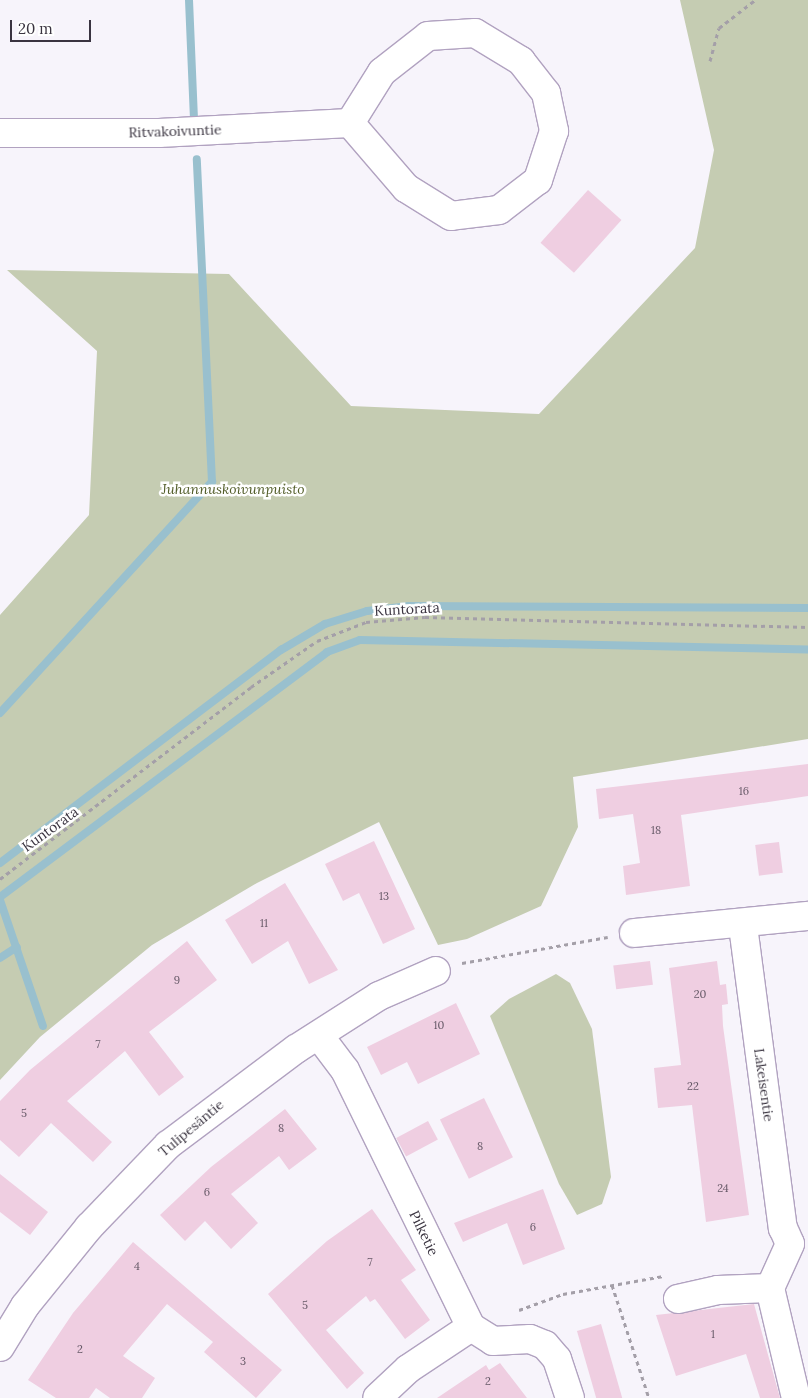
<!DOCTYPE html>
<meta charset="utf-8">
<style>
body{margin:0}
#map{position:relative;width:808px;height:1398px;overflow:hidden;background:#f7f4fb;font-family:Lora,serif}
div>[style]{position:absolute}
[style*='--x']{left:calc(var(--x)*1px);top:calc(var(--y)*1px);width:calc(var(--w)*1px);rotate:calc(var(--a)*1deg)}
.green>*{inset:0;background:#c5ccb2}
.stream>*{height:8px;margin:-4px;padding:0 4px;transform-origin:4px;border-radius:4px;background:#99c0ce}
.building>*{inset:0;background:#efcee1;transform-origin:0 0}
.path>*{height:3px;margin-top:-1.5px;transform-origin:0;background:repeating-linear-gradient(90deg,#a49fa8 0 4px,transparent 0 8px)}
.roads{filter:drop-shadow(1px 0 #b1a2c0) drop-shadow(-1px 0 #b1a2c0) drop-shadow(0 1px #b1a2c0) drop-shadow(0 -1px #b1a2c0)}
.minor>*{height:28px;margin:-14px;padding:0 14px;transform-origin:14px;border-radius:14px;background:#fff}
span{translate:-50% -50%;white-space:nowrap;text-align:center;line-height:1.15;-webkit-text-stroke:5px #fff;paint-order:stroke}
.number-label{font-size:11px;color:#675a68}
.number-label span{-webkit-text-stroke-width:0}
.street-label{font-size:14px;color:#3a3440}
.park-label{font-size:14px;color:#535e2a;font-style:italic}
.scale{position:absolute;left:10px;top:20px;width:81px;height:22px;box-sizing:border-box;border:2px solid #3a3440;border-top:0;padding-left:6px;font-size:15px;line-height:18px;white-space:nowrap;color:#3a3440;-webkit-text-stroke:4px #fff;paint-order:stroke}
</style>
<div id="map">
<div class="green">
<div style="clip-path:polygon(680px 0,808px 0,808px 739px,573px 777px,578px 827px,541px 906px,467px 939px,438px 945px,379px 822px,257px 883px,152px 945px,40px 1037px,0 1080px,0 615px,89px 515px,97px 351px,7px 270px,229px 274px,351px 406px,539px 414px,695px 248px,714px 150px)"></div>
<div style="clip-path:polygon(556px 974px,570px 983px,592px 1029px,611px 1177px,602px 1204px,577px 1215px,559px 1184px,490px 1016px,509px 999px)"></div>
</div>
<div class="stream">
<div style="--x:189;--y:0;--w:117;--a:87.6"></div>
<div style="--x:0;--y:713;--w:314;--a:-47.5"></div>
<div style="--x:212;--y:482;--w:323;--a:-92.7"></div>
<div style="--x:0;--y:863;--w:353;--a:-37.2"></div>
<div style="--x:281;--y:650;--w:51;--a:-30.6"></div>
<div style="--x:325;--y:624;--w:44;--a:-17.2"></div>
<div style="--x:367;--y:611;--w:42;--a:-6.8"></div>
<div style="--x:409;--y:606;--w:399;--a:0.3"></div>
<div style="--x:0;--y:897;--w:409;--a:-36.8"></div>
<div style="--x:327;--y:652;--w:35;--a:-20"></div>
<div style="--x:360;--y:640;--w:448;--a:1.2"></div>
<div style="--x:0;--y:900;--w:133;--a:71.2"></div>
<div style="--x:0;--y:958;--w:20;--a:-33"></div>
</div>
<div class="building">
<div style="left:588px;top:190px;width:45px;height:71px;rotate:42deg"></div>
<div style="clip-path:polygon(808px 764px,808px 796px,681px 815px,690px 886px,626px 895px,623px 866px,640px 863px,633px 814px,599px 819px,596px 789px)"></div>
<div style="clip-path:polygon(374px 841px,415px 929px,383px 944px,359px 893px,343px 901px,325px 864px)"></div>
<div style="left:779px;top:842px;width:31px;height:24px;rotate:83deg"></div>
<div style="clip-path:polygon(285px 883px,338px 970px,309px 984px,288px 941px,252px 964px,225px 920px)"></div>
<div style="clip-path:polygon(187px 941px,217px 980px,149px 1032px,184px 1077px,159px 1096px,125px 1051px,67px 1101px,112px 1142px,93px 1162px,51px 1123px,19px 1157px,0 1140px,0 1101px,30px 1070px)"></div>
<div style="left:650px;top:961px;width:24px;height:37px;rotate:83deg"></div>
<div style="clip-path:polygon(717px 961px,720px 985px,726px 984px,728px 1004px,722px 1005px,723px 1026px,749px 1215px,706px 1222px,692px 1105px,658px 1108px,654px 1068px,681px 1065px,669px 968px)"></div>
<div style="clip-path:polygon(456px 1003px,480px 1054px,418px 1084px,407px 1062px,381px 1075px,367px 1047px)"></div>
<div style="left:484px;top:1098px;width:66px;height:49px;rotate:64deg"></div>
<div style="clip-path:polygon(285px 1109px,317px 1149px,289px 1170px,279px 1156px,231px 1194px,258px 1223px,231px 1249px,205px 1221px,185px 1241px,160px 1215px,211px 1167px)"></div>
<div style="left:428px;top:1121px;width:21px;height:36px;rotate:62deg"></div>
<div style="clip-path:polygon(0 1174px,48px 1212px,30px 1235px,0 1212px)"></div>
<div style="clip-path:polygon(543px 1189px,565px 1249px,523px 1265px,507px 1223px,463px 1242px,454px 1223px)"></div>
<div style="clip-path:polygon(372px 1209px,416px 1270px,401px 1280px,430px 1320px,405px 1339px,375px 1299px,370px 1302px,366px 1296px,326px 1330px,364px 1373px,347px 1389px,268px 1294px,327px 1241px)"></div>
<div style="clip-path:polygon(133px 1242px,282px 1370px,256px 1398px,204px 1352px,213px 1342px,167px 1304px,123px 1356px,155px 1378px,142px 1398px,110px 1398px,96px 1388px,89px 1398px,56px 1398px,28px 1380px,73px 1313px)"></div>
<div style="clip-path:polygon(754px 1304px,780px 1398px,760px 1398px,746px 1354px,676px 1376px,656px 1315px)"></div>
<div style="left:601px;top:1324px;width:77px;height:25px;rotate:74deg"></div>
<div style="clip-path:polygon(500px 1363px,527px 1398px,437px 1398px,486px 1365px,489px 1370px)"></div>
</div>
<div class="path">
<div style="--x:710;--y:61;--w:34;--a:-75"></div>
<div style="--x:719;--y:28;--w:46;--a:-37.9"></div>
<div style="--x:0;--y:879;--w:316;--a:-37.4"></div>
<div style="--x:251;--y:687;--w:80;--a:-34.9"></div>
<div style="--x:317;--y:641;--w:53;--a:-21.2"></div>
<div style="--x:366;--y:622;--w:59;--a:-4.8"></div>
<div style="--x:425;--y:617;--w:383;--a:1.5"></div>
<div style="--x:462;--y:963;--w:148;--a:-10.1"></div>
<div style="--x:612;--y:1285;--w:119;--a:71.9"></div>
<div style="--x:519;--y:1310;--w:47;--a:-20"></div>
<div style="--x:563;--y:1294;--w:102;--a:-10.2"></div>
</div>
<div class="roads">
<div class="minor">
<div style="--x:475;--y:33;--w:54;--a:31.3"></div>
<div style="--x:521;--y:61;--w:41;--a:52"></div>
<div style="--x:546;--y:93;--w:39;--a:78"></div>
<div style="--x:554;--y:131;--w:52;--a:108.1"></div>
<div style="--x:538;--y:180;--w:49;--a:142.4"></div>
<div style="--x:499;--y:210;--w:48;--a:172.9"></div>
<div style="--x:451;--y:216;--w:53;--a:-148.1"></div>
<div style="--x:406;--y:188;--w:86;--a:-130.7"></div>
<div style="--x:350;--y:123;--w:60;--a:-57.9"></div>
<div style="--x:382;--y:72;--w:58;--a:-38"></div>
<div style="--x:428;--y:36;--w:47;--a:-3.7"></div>
<div style="--x:0;--y:133;--w:159;--a:0"></div>
<div style="--x:159;--y:133;--w:191;--a:-3"></div>
<div style="--x:743;--y:926;--w:305;--a:82.5"></div>
<div style="--x:783;--y:1228;--w:17;--a:66"></div>
<div style="--x:634;--y:933;--w:175;--a:-5.6"></div>
<div style="--x:320;--y:1037;--w:41;--a:52.9"></div>
<div style="--x:345;--y:1070;--w:286;--a:63.9"></div>
<div style="--x:471;--y:1327;--w:76;--a:146.3"></div>
<div style="--x:408;--y:1369;--w:42;--a:136.9"></div>
<div style="--x:790;--y:1244;--w:48;--a:114.4"></div>
<div style="--x:770;--y:1288;--w:113;--a:76.7"></div>
<div style="--x:678;--y:1299;--w:41;--a:-12.7"></div>
<div style="--x:718;--y:1290;--w:52;--a:-2.2"></div>
<div style="--x:471;--y:1327;--w:26;--a:32"></div>
<div style="--x:493;--y:1341;--w:37;--a:-3"></div>
<div style="--x:530;--y:1339;--w:16;--a:22"></div>
<div style="--x:545;--y:1345;--w:18;--a:49"></div>
<div style="--x:557;--y:1359;--w:41;--a:71.6"></div>
<div style="--x:0;--y:1347;--w:48;--a:-58.6"></div>
<div style="--x:25;--y:1306;--w:102;--a:-51"></div>
<div style="--x:89;--y:1227;--w:114;--a:-46.1"></div>
<div style="--x:168;--y:1145;--w:160;--a:-36.9"></div>
<div style="--x:296;--y:1049;--w:98;--a:-32.6"></div>
<div style="--x:379;--y:996;--w:62;--a:-23.7"></div>
</div>
</div>
<div class="number-label">
<span style="left:744px;top:791px">16</span>
<span style="left:656px;top:830px">18</span>
<span style="left:384px;top:896px">13</span>
<span style="left:264px;top:923px">11</span>
<span style="left:177px;top:980px">9</span>
<span style="left:700px;top:994px">20</span>
<span style="left:439px;top:1025px">10</span>
<span style="left:98px;top:1044px">7</span>
<span style="left:693px;top:1086px">22</span>
<span style="left:24px;top:1113px">5</span>
<span style="left:281px;top:1128px">8</span>
<span style="left:480px;top:1146px">8</span>
<span style="left:723px;top:1188px">24</span>
<span style="left:207px;top:1192px">6</span>
<span style="left:533px;top:1227px">6</span>
<span style="left:370px;top:1262px">7</span>
<span style="left:137px;top:1266px">4</span>
<span style="left:305px;top:1305px">5</span>
<span style="left:713px;top:1334px">1</span>
<span style="left:80px;top:1349px">2</span>
<span style="left:243px;top:1361px">3</span>
<span style="left:488px;top:1381px">2</span>
</div>
<div class="street-label">
<span style="left:175px;top:131px;rotate:-2deg">Ritvakoivuntie</span>
<span style="left:407px;top:609px;rotate:-3deg">Kuntorata</span>
<span style="left:50px;top:829px;rotate:-36deg">Kuntorata</span>
<span style="left:764px;top:1085px;rotate:82deg">Lakeisentie</span>
<span style="left:191px;top:1128px;rotate:-40deg">Tulipesäntie</span>
<span style="left:424px;top:1233px;rotate:64deg">Pilketie</span>
</div>
<div class="park-label">
<span style="left:233px;top:489px">Juhannuskoivunpuisto</span>
</div>
<div class="scale">20 m</div>
</div>
